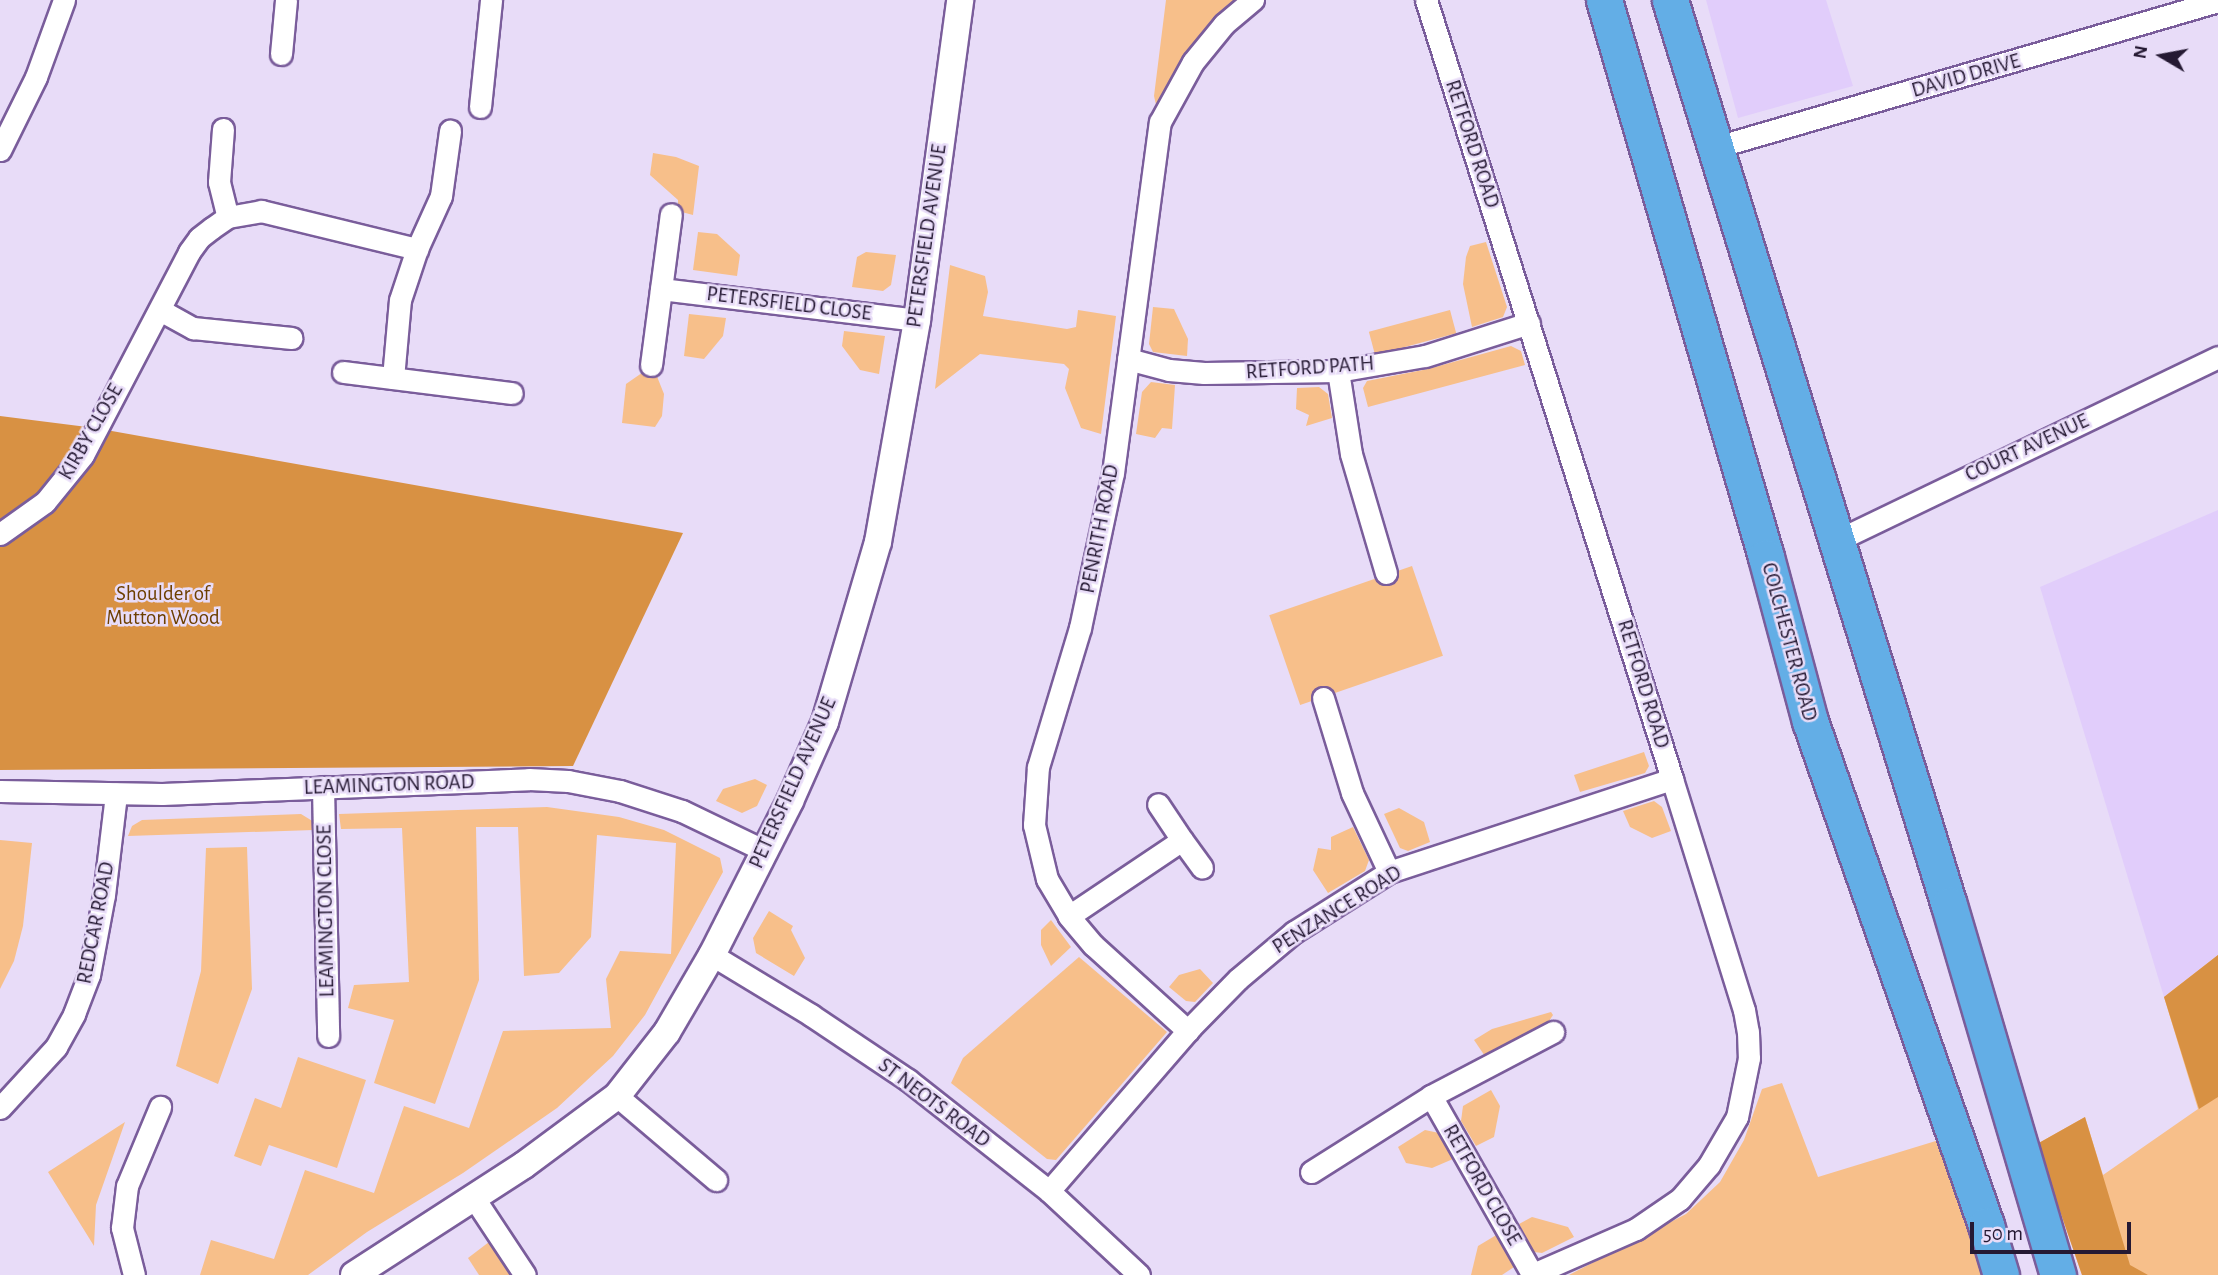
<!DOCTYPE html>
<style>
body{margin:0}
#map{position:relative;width:2218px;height:1275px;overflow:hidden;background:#e8dcf8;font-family:"Alegreya Sans",sans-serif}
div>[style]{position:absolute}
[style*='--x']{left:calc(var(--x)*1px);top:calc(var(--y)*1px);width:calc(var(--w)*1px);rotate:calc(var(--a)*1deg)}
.built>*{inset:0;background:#e1cdfb}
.green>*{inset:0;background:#f7bf8a;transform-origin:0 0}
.forest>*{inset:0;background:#d89143}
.roads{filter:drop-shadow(2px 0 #7a5d9b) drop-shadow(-2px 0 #7a5d9b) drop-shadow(0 2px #7a5d9b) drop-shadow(0 -2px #7a5d9b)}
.minor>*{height:21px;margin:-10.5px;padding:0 10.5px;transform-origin:10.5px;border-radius:10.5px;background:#fff}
.tertiary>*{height:26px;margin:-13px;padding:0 13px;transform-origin:13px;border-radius:13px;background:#fff}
.trunk>*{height:35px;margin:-17.5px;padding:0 17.5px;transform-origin:17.5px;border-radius:17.5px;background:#63aee6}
span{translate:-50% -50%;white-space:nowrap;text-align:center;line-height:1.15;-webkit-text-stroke:5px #e8dcf8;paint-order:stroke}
.street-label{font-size:21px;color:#251933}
.park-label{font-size:21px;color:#6d3f00}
.north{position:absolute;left:2127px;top:21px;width:70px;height:70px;-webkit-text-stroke:5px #e8dcf8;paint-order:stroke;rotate:280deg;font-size:19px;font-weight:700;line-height:28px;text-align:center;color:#251933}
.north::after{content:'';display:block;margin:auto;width:24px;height:32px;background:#251933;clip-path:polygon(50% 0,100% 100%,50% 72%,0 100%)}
.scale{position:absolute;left:1970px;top:1222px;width:161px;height:32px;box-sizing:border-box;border:4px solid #251933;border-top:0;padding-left:9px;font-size:21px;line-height:24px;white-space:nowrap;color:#251933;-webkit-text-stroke:5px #e8dcf8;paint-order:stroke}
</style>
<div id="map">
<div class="built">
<div style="clip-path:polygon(1706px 0,1826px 0,1853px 86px,1738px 118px)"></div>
<div style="clip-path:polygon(2218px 510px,2218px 955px,2164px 997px,2040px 587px)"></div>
</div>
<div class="green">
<div style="clip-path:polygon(1166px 0,1253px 0,1160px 122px,1154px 96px)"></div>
<div style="clip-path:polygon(653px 153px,676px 157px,699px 166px,693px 215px,678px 211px,678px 200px,650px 175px)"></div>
<div style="clip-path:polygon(698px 232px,717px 234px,740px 255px,737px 276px,693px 270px)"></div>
<div style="clip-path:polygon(1486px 242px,1507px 307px,1503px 317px,1472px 327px,1463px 284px,1466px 257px,1470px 246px)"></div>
<div style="clip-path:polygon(866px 252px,896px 255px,891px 285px,883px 291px,852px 287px,857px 257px)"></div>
<div style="clip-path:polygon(950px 265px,985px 276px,988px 292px,983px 316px,1067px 329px,1076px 327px,1078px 310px,1116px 316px,1101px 434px,1081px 428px,1065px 388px,1069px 369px,1064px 364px,980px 354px,935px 389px)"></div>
<div style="clip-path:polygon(1153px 307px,1174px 309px,1188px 339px,1187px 356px,1153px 352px,1149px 344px)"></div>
<div style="left:1450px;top:310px;width:24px;height:84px;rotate:75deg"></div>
<div style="clip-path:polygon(689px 314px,726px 318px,723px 336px,704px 359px,684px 356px)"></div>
<div style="clip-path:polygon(844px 331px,885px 336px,879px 374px,860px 370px,842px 346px)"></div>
<div style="clip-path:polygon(1511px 346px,1521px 351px,1525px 365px,1368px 407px,1363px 388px,1367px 381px,1428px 369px)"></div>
<div style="clip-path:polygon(649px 368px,654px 369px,664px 394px,662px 416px,655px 427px,622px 423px,626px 384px)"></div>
<div style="clip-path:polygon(1151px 382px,1175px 385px,1172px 429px,1162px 428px,1155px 438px,1136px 434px,1142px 392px)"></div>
<div style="clip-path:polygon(1319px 387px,1328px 394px,1332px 418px,1306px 426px,1309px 415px,1296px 409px,1297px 388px)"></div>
<div style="left:1412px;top:566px;width:95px;height:151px;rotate:71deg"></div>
<div style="clip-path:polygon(1644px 752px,1649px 766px,1645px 773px,1580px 792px,1574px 775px)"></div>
<div style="clip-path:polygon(755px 779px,767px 785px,757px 806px,742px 813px,716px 801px,723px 789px)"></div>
<div style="clip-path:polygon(1654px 801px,1662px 807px,1671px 831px,1652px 838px,1630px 827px,1623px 811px)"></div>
<div style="clip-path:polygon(547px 807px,619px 817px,664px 830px,720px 858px,723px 872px,645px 1015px,613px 1056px,557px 1108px,463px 1173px,367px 1232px,308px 1275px,200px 1275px,211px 1240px,274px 1259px,305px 1170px,374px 1193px,404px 1106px,469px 1128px,503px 1031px,611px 1028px,606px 979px,620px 951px,671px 954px,676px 843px,597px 835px,591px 937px,559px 973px,524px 976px,518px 827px,476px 827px,479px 980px,435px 1104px,374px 1083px,394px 1020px,348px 1008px,354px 985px,409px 982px,402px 828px,341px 829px,339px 814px)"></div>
<div style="clip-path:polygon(1399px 808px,1424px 822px,1430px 842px,1408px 851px,1400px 848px,1384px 814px)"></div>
<div style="clip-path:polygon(301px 814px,314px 822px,314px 830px,128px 836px,132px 826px,142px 820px)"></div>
<div style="clip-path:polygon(1353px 827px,1369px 860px,1365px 871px,1328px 893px,1313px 870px,1318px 848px,1331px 850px,1331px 837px)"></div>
<div style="clip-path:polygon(0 840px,32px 843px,23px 926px,14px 961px,0 989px)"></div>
<div style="clip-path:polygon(247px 847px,252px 989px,218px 1084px,176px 1066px,201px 971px,206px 848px)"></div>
<div style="clip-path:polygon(769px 911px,793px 926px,791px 930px,805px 958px,794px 976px,756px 953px,753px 938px)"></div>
<div style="clip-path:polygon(1051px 920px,1071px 947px,1051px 966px,1041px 945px,1041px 930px)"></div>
<div style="clip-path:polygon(2218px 955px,2218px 1275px,2082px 1275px,2037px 1144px,2085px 1117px,2103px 1175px,2198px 1109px,2164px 997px)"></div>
<div style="clip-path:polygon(1079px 957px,1167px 1032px,1056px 1160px,1047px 1159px,951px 1083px,963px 1058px)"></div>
<div style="clip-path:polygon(1200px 969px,1213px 983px,1195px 1002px,1186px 1001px,1169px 987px,1179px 975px)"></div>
<div style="clip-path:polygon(1551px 1012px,1553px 1015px,1536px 1041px,1491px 1065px,1474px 1040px,1492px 1029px)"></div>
<div style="clip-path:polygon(298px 1057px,366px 1080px,337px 1168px,269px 1145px,261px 1166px,234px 1156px,255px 1098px,281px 1108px)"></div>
<div style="clip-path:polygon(1782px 1083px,1818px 1177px,1939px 1140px,1982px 1275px,1569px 1275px,1686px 1214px,1720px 1182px,1744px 1140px,1762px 1089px)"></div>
<div style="clip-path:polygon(1491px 1090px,1500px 1106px,1494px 1137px,1476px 1146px,1461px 1121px,1463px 1106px)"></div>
<div style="clip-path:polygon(125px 1122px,96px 1205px,94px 1246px,48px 1172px)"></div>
<div style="clip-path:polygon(1425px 1130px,1439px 1133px,1453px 1159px,1432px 1168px,1406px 1163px,1398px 1147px)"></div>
<div style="clip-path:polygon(1532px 1217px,1568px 1227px,1574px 1237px,1542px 1253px,1534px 1252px,1519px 1224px)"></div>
<div style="clip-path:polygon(1498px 1234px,1514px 1267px,1502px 1275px,1471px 1275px,1478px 1246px)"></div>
<div style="clip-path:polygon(489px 1242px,510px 1275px,479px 1275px,468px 1258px)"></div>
</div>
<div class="forest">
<div style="clip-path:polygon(0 416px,95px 428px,683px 533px,573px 766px,0 770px)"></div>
<div style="clip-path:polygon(2218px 955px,2218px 1097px,2199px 1109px,2164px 997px)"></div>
<div style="clip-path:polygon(2085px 1117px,2130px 1265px,2148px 1275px,2082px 1275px,2037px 1144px)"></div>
</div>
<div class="roads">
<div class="minor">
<div style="--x:1426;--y:0;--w:817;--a:72.47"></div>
<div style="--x:1672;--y:779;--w:242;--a:72.7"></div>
<div style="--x:1744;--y:1010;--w:22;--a:80"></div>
<div style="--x:1748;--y:1032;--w:26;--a:88"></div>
<div style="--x:1749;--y:1058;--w:60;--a:101.5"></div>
<div style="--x:1737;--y:1117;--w:56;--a:120.3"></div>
<div style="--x:1709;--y:1165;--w:45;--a:130.5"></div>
<div style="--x:1680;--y:1199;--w:53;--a:145.7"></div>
<div style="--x:1636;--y:1229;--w:115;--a:156.3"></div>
<div style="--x:281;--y:54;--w:54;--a:-84.7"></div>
<div style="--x:480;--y:107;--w:108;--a:-84.1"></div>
<div style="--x:223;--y:129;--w:53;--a:94.3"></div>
<div style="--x:219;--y:182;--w:36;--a:76"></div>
<div style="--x:1713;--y:148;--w:526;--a:-16.23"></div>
<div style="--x:0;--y:150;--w:81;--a:-63.7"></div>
<div style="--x:36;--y:77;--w:82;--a:-70"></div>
<div style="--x:661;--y:289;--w:258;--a:6.9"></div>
<div style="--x:160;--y:310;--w:38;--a:29"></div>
<div style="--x:193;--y:328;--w:99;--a:5.8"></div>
<div style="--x:1128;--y:359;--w:42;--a:15"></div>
<div style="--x:1169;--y:370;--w:35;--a:5"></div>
<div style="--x:1204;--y:373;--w:134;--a:-0.9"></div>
<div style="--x:1338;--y:371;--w:88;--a:-9.8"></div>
<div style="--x:1425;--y:356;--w:109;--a:-17.6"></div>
<div style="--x:651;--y:365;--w:152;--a:-82.5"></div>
<div style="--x:1338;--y:371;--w:84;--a:81.1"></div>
<div style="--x:1351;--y:454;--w:124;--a:73.6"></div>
<div style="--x:343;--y:372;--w:170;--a:7.1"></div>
<div style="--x:393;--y:378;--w:78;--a:-84.9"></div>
<div style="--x:400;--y:300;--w:54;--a:-71.6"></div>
<div style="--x:417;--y:249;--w:58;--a:-65.6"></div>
<div style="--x:441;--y:196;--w:66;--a:-82.1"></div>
<div style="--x:0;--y:534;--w:55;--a:-35.4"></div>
<div style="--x:45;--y:502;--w:60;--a:-51"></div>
<div style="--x:83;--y:455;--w:229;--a:-62.4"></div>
<div style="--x:189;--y:252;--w:17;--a:-54"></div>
<div style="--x:199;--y:238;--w:16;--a:-38"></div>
<div style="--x:212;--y:228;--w:19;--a:-35"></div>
<div style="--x:228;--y:217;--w:34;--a:-10"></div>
<div style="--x:261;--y:211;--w:161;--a:13.7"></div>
<div style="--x:1836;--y:541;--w:424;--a:-25.7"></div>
<div style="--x:1323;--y:698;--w:99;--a:73"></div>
<div style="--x:1352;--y:793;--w:87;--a:64.9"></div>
<div style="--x:323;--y:787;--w:249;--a:88.8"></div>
<div style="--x:0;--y:791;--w:162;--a:1.1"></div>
<div style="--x:162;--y:794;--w:367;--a:-2.3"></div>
<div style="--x:529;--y:779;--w:39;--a:3"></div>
<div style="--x:568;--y:781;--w:53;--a:10.9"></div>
<div style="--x:620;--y:791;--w:65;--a:17.9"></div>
<div style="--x:682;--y:811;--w:92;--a:25.7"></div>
<div style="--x:1182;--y:840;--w:34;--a:54"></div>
<div style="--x:1069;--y:916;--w:136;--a:-33.9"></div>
<div style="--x:1182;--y:840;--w:43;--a:-123.7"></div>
<div style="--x:712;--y:955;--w:116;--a:31.2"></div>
<div style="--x:811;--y:1015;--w:117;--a:33.8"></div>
<div style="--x:908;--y:1080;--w:179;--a:38.2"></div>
<div style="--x:1049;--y:1191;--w:123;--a:43"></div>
<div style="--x:1188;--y:1031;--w:128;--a:-137.8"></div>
<div style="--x:1093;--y:945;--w:38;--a:-130"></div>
<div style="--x:1069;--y:916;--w:43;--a:-120.7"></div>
<div style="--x:1047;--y:879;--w:56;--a:-103.5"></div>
<div style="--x:1034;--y:825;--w:58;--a:-86.1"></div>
<div style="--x:1038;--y:767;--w:145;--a:-73.2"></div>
<div style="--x:1080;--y:628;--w:158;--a:-78"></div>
<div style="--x:1113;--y:473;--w:354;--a:-82.4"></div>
<div style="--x:1160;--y:122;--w:68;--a:-61.2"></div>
<div style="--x:1193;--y:62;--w:49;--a:-50.8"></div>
<div style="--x:1224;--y:24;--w:38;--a:-40"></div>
<div style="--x:617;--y:1096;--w:130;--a:40.3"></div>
<div style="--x:1431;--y:1096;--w:138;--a:-27.7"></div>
<div style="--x:0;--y:1108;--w:83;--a:-47.4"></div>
<div style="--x:56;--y:1047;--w:38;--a:-61"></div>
<div style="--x:74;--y:1014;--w:42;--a:-69"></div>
<div style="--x:89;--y:975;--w:81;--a:-79.4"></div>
<div style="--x:104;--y:895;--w:102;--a:-83.2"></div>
<div style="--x:1311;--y:1172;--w:142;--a:-32.3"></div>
<div style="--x:1431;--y:1096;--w:205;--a:60.4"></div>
<div style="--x:1049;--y:1191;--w:217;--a:-49.1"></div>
<div style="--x:1191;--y:1027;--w:67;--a:-45.6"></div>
<div style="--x:1238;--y:979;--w:73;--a:-40"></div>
<div style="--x:1294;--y:932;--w:112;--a:-32.3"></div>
<div style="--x:1389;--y:872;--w:298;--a:-18.2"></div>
<div style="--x:474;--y:1198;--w:92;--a:56.5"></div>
<div style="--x:134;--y:1275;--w:49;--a:-104.3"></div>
<div style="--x:122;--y:1228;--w:42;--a:-83.2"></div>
<div style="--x:127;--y:1186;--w:86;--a:-67.3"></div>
</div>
<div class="tertiary">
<div style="--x:354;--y:1275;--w:202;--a:-32.9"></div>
<div style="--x:524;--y:1165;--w:116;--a:-36.6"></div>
<div style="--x:617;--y:1096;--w:81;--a:-52"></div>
<div style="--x:667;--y:1032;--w:89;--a:-59.7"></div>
<div style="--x:712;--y:955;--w:173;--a:-63.1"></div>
<div style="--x:790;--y:801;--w:86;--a:-66.1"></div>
<div style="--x:825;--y:722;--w:188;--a:-73.6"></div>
<div style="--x:878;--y:542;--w:225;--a:-80"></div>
<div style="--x:917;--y:320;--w:323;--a:-82.3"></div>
</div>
<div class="trunk">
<div style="--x:1604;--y:0;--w:580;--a:73.78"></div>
<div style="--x:1766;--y:557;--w:170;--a:75"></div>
<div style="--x:1810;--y:721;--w:534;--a:70.75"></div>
<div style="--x:1986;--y:1225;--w:52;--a:73.3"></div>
<div style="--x:1670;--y:0;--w:947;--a:72.87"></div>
<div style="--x:1949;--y:905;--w:386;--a:73.6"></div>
</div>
</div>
<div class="street-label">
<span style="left:1966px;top:76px;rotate:-16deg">DAVID DRIVE</span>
<span style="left:1472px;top:144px;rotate:72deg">RETFORD ROAD</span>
<span style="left:927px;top:236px;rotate:-82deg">PETERSFIELD AVENUE</span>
<span style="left:789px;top:304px;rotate:7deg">PETERSFIELD CLOSE</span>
<span style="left:1310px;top:368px;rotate:-4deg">RETFORD PATH</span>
<span style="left:91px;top:432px;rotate:-60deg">KIRBY CLOSE</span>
<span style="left:2027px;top:448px;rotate:-25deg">COURT AVENUE</span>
<span style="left:1100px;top:529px;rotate:-79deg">PENRITH ROAD</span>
<span style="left:1789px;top:642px;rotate:75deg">COLCHESTER ROAD</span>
<span style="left:1643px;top:684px;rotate:73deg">RETFORD ROAD</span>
<span style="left:793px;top:783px;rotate:-66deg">PETERSFIELD AVENUE</span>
<span style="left:389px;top:785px;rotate:-2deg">LEAMINGTON ROAD</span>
<span style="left:1337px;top:910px;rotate:-32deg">PENZANCE ROAD</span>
<span style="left:326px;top:911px;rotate:-91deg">LEAMINGTON CLOSE</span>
<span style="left:96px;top:923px;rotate:-79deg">REDCAR ROAD</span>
<span style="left:934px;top:1103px;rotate:37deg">ST NEOTS ROAD</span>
<span style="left:1482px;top:1185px;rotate:60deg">RETFORD CLOSE</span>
</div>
<div class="park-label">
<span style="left:163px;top:606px">Shoulder of<br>Mutton Wood</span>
</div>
<div class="north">N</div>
<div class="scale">50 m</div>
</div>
